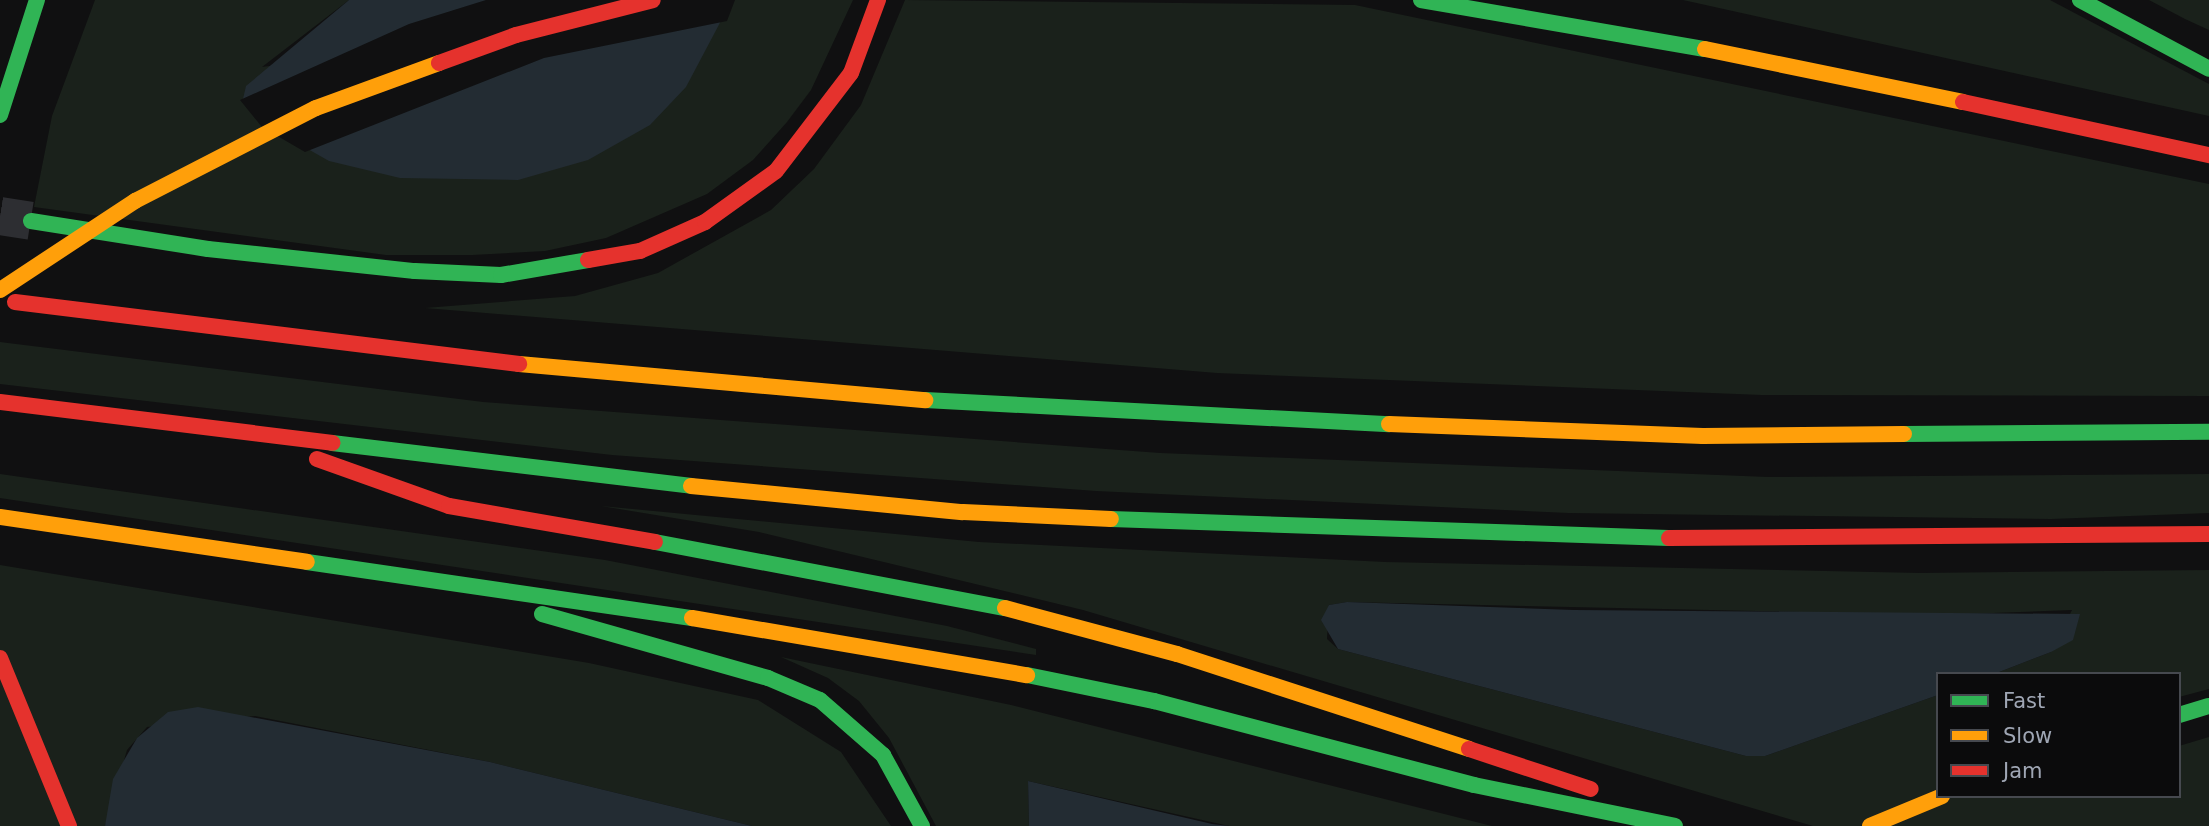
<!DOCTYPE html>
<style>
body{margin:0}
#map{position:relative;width:2209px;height:826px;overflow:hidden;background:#101011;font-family:"DejaVu Sans",sans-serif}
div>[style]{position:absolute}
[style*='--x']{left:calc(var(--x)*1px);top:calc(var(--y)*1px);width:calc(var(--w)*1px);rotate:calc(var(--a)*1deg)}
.green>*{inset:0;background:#1a211b}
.water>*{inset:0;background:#232c33}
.pier>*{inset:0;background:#101011}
.highway-tunnel>*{height:38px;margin-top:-19px;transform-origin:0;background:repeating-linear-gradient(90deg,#2d2e32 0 38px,transparent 0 57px)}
.fast>*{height:16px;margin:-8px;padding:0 8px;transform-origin:8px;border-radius:8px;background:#30b455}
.slow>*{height:16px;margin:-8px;padding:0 8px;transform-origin:8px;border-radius:8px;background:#ff9f0a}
.jam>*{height:16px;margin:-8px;padding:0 8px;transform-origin:8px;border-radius:8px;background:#e5322d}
.slow-bridge>*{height:16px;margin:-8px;padding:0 8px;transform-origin:8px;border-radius:8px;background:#ff9f0a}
.jam-bridge>*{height:16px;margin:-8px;padding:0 8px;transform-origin:8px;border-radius:8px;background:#e5322d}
span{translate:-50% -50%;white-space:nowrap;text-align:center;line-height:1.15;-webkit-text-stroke:7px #0b0b0c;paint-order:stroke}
.legend{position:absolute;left:1936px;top:672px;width:245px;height:126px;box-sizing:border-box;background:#0b0b0c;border:2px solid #46494f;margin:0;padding:9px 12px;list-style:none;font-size:21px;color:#9fa6b4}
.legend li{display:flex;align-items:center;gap:14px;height:35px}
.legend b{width:35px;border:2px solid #46494f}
</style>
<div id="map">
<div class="green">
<div style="clip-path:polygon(95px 0,349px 0,262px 67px,732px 0,853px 0,811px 90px,787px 122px,753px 160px,707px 194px,606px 238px,545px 251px,472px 255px,386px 255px,34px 207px,52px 116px)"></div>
<div style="clip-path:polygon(905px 0,1355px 5px,2209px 184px,2209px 396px,1762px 395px,1217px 373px,425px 308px,575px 296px,658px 273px,771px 210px,814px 169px,861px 105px)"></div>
<div style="clip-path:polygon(1683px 0,2050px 0,2209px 84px,2209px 116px)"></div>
<div style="clip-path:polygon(2149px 0,2209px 0,2209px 30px,2185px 19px)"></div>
<div style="clip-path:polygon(0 342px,483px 402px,1160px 453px,1768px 477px,2209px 474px,2209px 513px,2051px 519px,1569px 513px,1096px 491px,612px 455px,0 384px)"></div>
<div style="clip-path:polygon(0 474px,605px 560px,947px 626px,1036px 649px,1036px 655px,0 498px)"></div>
<div style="clip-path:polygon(601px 506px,979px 542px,1385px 562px,1920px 573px,2209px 570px,2209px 689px,2179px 697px,2179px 674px,1994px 674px,2051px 652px,2072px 610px,1938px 615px,1347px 602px,1329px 605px,1327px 639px,1338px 649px,1746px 756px,1765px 756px,1938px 695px,1938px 796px,2179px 796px,2179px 746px,2209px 737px,2209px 826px,1813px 826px,1083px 610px,759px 532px)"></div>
<div style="clip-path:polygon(0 565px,589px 663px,758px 700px,841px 752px,891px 826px,752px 826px,490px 762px,255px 716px,147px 727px,127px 750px,105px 826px,0 826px)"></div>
<div style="clip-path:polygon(781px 657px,1011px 705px,1492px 826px,1229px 826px,1028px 781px,1029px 826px,936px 826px,889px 738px,859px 701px,828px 678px)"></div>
</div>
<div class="water">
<div style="clip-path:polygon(349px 0,732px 0,686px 87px,650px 125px,588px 160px,518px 180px,400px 178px,329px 161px,264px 124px,243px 99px,246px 86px)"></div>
<div style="clip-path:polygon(1347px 602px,1574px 610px,2080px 614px,2073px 640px,2051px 652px,1994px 674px,1938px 674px,1938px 695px,1765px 756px,1746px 756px,1338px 649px,1321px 620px,1329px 605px)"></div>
<div style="clip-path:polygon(198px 707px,490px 762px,752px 826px,105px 826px,113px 779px,137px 738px,168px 712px)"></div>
<div style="clip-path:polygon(1028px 781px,1212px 824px,1229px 826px,1029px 826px)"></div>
</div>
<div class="pier">
<div style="clip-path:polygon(486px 0,735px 0,727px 21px,544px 58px,305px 152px,262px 127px,240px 100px,409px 24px)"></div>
</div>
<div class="highway-tunnel">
<div style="--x:0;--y:216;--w:31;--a:9"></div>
</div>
<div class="fast">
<div style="--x:1421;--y:0;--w:288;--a:9.8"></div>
<div style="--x:2080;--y:0;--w:146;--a:28.1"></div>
<div style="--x:0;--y:115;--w:121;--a:-72.2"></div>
<div style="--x:31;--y:221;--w:179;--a:9"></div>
<div style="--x:208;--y:249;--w:208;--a:6.1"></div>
<div style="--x:415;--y:271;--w:86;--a:2.7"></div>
<div style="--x:501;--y:275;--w:88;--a:-9.8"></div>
<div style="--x:925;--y:400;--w:465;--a:3"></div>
<div style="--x:1904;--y:434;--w:305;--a:-0.4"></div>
<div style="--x:332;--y:443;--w:362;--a:6.8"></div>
<div style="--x:1111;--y:519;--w:558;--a:1.95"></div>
<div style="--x:655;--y:542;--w:356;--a:10.7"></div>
<div style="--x:307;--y:562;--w:389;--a:8.3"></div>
<div style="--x:542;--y:614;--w:235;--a:15.8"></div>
<div style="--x:768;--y:678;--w:56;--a:22.9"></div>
<div style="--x:820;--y:700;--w:84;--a:41.1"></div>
<div style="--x:883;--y:755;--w:81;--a:61.2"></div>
<div style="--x:1027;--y:675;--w:130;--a:11.6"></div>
<div style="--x:1154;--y:701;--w:331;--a:14.7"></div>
<div style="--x:1474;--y:785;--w:205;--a:11.5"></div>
<div style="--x:2179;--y:715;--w:31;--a:-17"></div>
</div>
<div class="slow">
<div style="--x:1705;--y:49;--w:263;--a:11.6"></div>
<div style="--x:519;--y:364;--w:408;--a:5.1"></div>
<div style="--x:1389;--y:424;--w:314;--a:2.2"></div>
<div style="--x:1703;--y:436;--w:201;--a:-0.6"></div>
<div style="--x:691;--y:486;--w:273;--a:5.5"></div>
<div style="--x:963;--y:512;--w:148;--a:2.7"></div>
<div style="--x:0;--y:517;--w:310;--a:8.3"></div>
<div style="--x:1005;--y:608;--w:178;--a:15"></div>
<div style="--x:1177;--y:654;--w:307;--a:18"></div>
<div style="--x:692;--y:618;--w:340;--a:9.7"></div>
<div style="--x:1870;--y:826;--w:78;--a:-22.6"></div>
</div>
<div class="jam">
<div style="--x:1963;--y:102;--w:252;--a:12.2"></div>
<div style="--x:588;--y:260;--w:53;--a:-9.8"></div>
<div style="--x:640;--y:251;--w:71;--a:-24"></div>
<div style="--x:705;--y:222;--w:87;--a:-35.7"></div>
<div style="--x:776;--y:171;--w:123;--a:-52.6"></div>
<div style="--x:851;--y:73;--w:78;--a:-69.7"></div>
<div style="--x:15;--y:302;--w:508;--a:7.01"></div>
<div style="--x:0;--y:402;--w:335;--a:7"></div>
<div style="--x:317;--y:459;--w:140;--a:19.6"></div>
<div style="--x:449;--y:506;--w:209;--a:9.9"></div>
<div style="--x:1669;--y:538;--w:540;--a:-0.42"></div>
<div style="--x:0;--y:658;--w:182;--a:67.7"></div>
<div style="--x:1469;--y:749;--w:128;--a:18.2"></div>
</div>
<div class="slow-bridge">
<div style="--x:0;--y:290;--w:162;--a:-33.4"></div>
<div style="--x:135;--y:201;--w:203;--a:-27.2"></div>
<div style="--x:316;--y:108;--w:131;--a:-20.1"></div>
</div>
<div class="jam-bridge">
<div style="--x:439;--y:63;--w:82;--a:-20"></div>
<div style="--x:516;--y:35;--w:141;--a:-14.3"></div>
</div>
<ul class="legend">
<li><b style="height:9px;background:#30b455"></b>Fast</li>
<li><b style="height:9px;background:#ff9f0a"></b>Slow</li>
<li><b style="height:9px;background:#e5322d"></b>Jam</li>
</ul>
</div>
